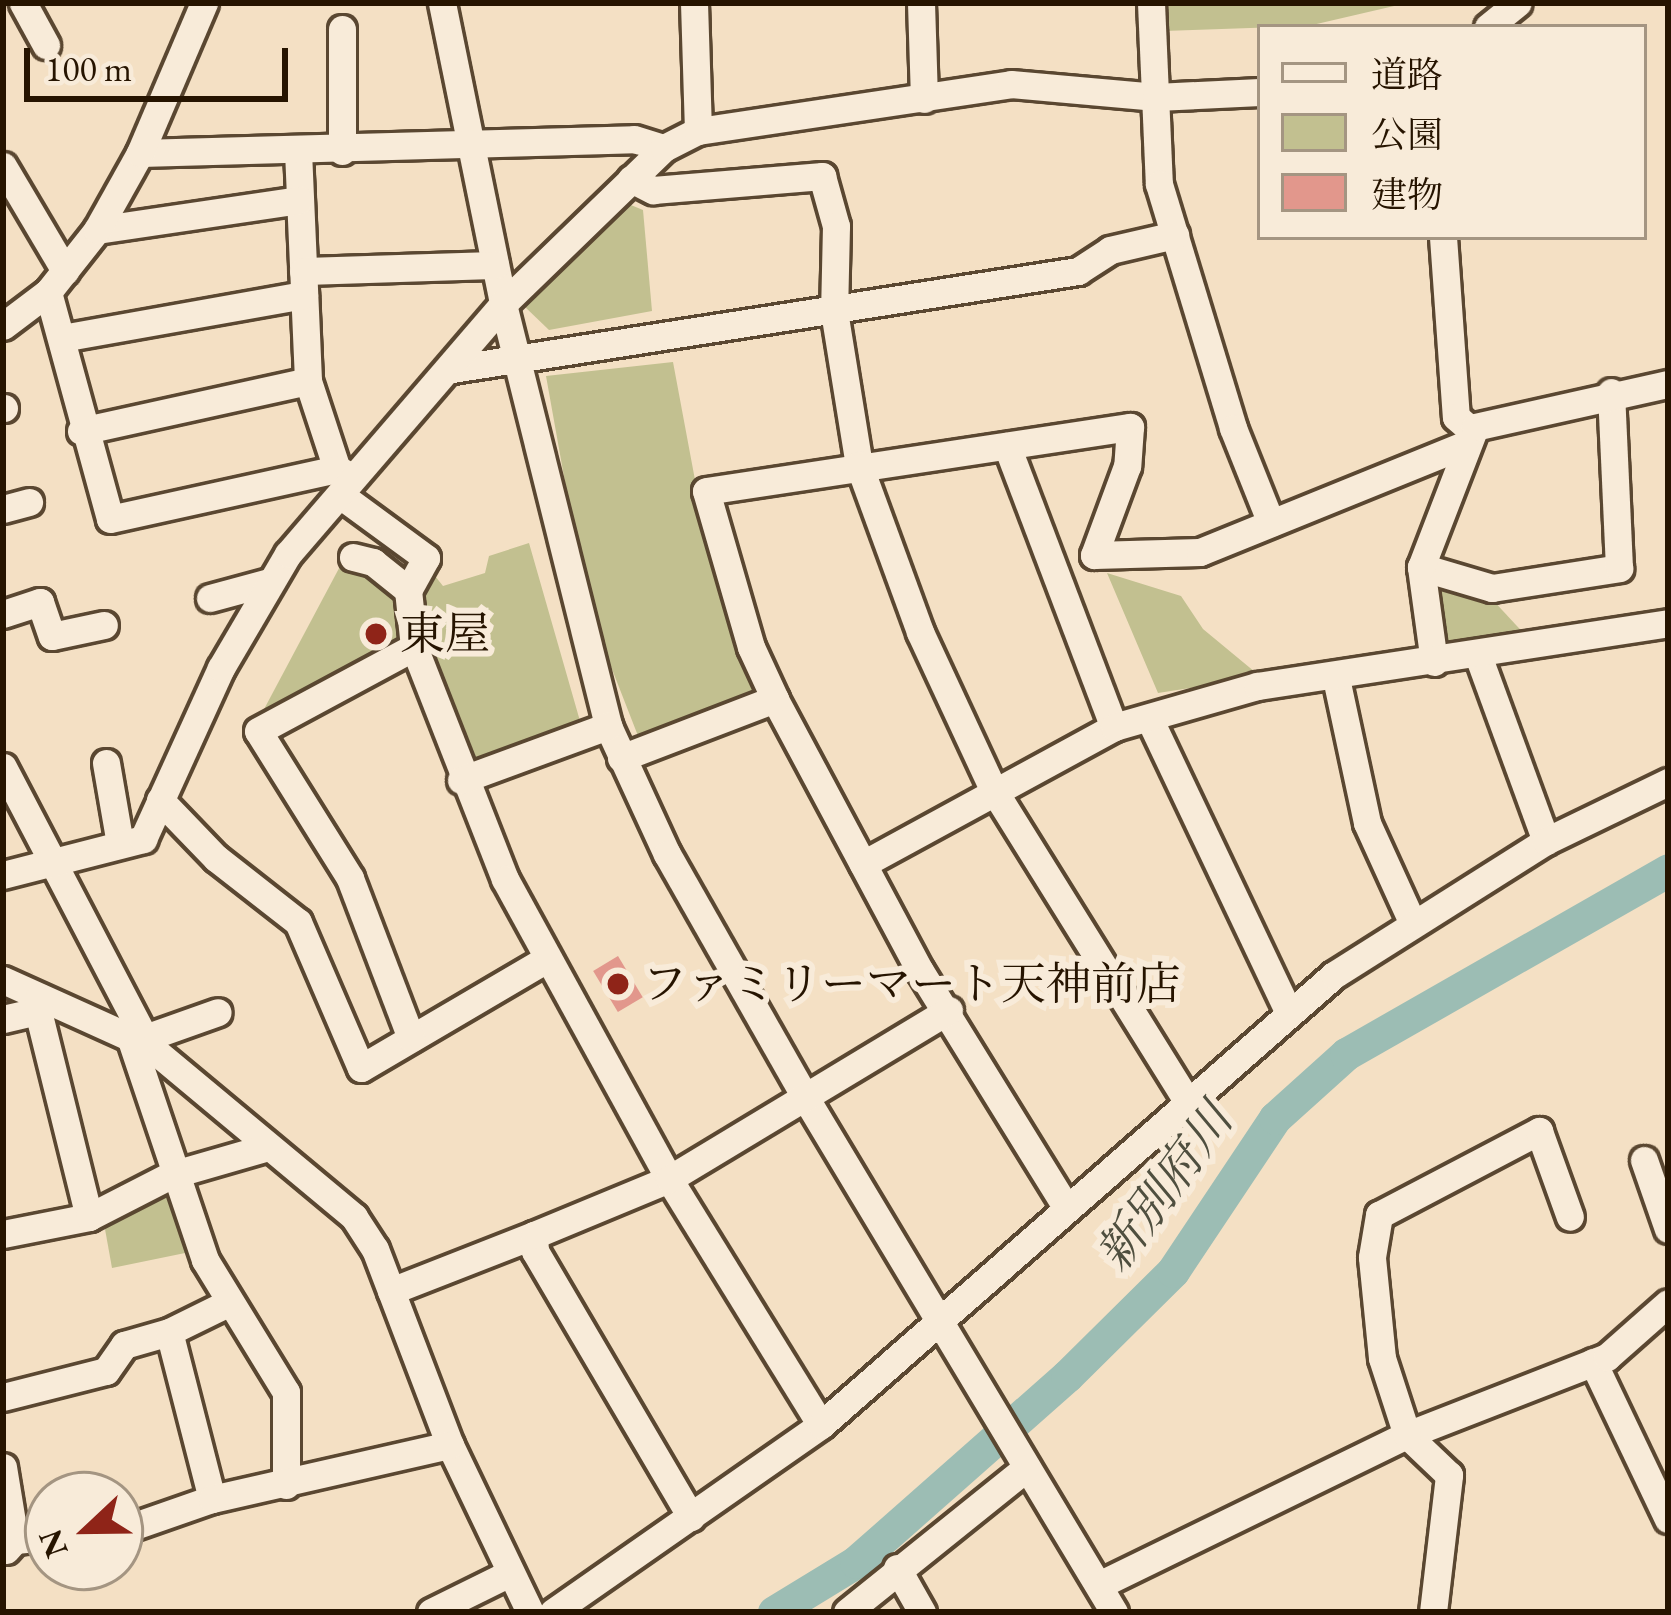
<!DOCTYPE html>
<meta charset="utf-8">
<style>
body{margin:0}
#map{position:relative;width:1671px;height:1615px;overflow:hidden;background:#f4e0c4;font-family:"EB Garamond","Noto Serif JP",serif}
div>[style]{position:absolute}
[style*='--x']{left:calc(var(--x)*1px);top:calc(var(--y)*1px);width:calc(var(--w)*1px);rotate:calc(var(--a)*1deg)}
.green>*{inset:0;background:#c2c090}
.river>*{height:33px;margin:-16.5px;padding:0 16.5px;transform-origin:16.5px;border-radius:16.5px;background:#9cbdb4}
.building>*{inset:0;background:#e2978c;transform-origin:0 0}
.roads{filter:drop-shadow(3px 0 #5a4731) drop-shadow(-3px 0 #5a4731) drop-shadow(0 3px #5a4731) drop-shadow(0 -3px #5a4731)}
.minor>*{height:27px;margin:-13.5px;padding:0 13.5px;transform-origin:13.5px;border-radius:13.5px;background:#f8ebd9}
.dots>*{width:33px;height:33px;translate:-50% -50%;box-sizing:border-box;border:6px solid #f8ebd9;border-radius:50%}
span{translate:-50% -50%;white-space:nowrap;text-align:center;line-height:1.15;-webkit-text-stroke:12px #f8ebd9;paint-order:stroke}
.poi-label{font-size:45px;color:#261400}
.left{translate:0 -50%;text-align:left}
.water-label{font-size:48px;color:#4f4f3f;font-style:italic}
.frame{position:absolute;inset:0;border:6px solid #261400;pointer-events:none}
.legend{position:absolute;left:1257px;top:24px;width:390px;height:216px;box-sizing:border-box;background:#f8ebd9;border:3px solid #a49582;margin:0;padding:15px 21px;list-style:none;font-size:36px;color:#261400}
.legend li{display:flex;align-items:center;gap:24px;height:60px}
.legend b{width:60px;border:3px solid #a49582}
.north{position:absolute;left:24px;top:1471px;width:120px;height:120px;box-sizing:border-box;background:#f8ebd9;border:3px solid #a49582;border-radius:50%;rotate:248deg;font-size:33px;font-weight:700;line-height:48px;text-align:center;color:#261400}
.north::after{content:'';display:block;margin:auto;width:42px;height:54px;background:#8f2418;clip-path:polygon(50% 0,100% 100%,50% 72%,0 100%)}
.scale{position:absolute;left:24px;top:48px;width:264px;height:54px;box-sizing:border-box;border:6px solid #261400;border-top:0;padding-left:15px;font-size:36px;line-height:42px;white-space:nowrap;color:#261400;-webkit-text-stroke:9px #f8ebd9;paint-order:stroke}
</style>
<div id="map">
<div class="green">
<div style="clip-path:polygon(1164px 3px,1407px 3px,1308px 26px,1164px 31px)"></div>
<div style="clip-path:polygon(621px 201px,643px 210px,652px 311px,549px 330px,524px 306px)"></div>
<div style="clip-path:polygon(673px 362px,698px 496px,761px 693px,640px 741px,587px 605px,546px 376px)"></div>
<div style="clip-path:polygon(529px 543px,580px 721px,467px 761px,425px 641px,421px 610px,431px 571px,443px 586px,485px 573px,489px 556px)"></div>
<div style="clip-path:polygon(345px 557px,396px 596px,403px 640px,262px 713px)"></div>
<div style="clip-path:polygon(1107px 573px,1181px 596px,1203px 629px,1261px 677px,1158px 693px)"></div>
<div style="clip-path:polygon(1432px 582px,1490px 597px,1529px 639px,1441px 652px)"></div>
<div style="clip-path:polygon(166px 1184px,190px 1252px,112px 1268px,103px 1218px)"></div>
</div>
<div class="river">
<div style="--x:774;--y:1612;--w:96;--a:-31.4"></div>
<div style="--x:856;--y:1562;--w:281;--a:-41.4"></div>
<div style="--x:1067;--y:1376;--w:149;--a:-44.7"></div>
<div style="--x:1173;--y:1271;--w:184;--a:-56.3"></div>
<div style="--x:1275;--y:1118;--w:96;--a:-42"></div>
<div style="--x:1346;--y:1054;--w:371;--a:-29.7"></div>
</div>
<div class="building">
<div style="left:618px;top:956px;width:48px;height:29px;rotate:59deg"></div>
</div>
<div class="roads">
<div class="minor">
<div style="--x:23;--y:3;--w:48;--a:61.3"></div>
<div style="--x:442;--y:3;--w:307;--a:78.5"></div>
<div style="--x:503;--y:304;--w:435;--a:76"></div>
<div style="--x:608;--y:726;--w:141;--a:65.3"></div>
<div style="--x:667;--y:854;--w:279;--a:60.4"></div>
<div style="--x:805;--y:1097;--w:601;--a:59.04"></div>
<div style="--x:694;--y:3;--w:128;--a:88.2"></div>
<div style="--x:921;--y:3;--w:96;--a:88.2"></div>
<div style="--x:1151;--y:3;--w:181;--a:87.5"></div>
<div style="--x:1159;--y:184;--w:255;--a:73.1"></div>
<div style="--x:1233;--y:428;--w:102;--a:68.2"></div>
<div style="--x:1488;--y:27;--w:38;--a:-39"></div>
<div style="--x:298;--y:151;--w:230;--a:87.5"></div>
<div style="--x:308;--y:381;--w:93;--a:71.8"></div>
<div style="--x:337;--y:469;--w:17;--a:28"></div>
<div style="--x:342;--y:151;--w:122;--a:-90"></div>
<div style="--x:140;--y:153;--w:494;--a:-1.6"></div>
<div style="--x:634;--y:139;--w:31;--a:17"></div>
<div style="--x:3;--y:166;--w:122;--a:59.4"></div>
<div style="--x:631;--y:179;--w:25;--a:27"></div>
<div style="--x:653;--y:190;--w:170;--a:-4.7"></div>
<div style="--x:822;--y:176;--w:52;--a:74.4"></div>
<div style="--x:836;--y:226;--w:85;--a:91.3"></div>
<div style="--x:834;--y:311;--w:156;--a:80.8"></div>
<div style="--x:859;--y:465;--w:178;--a:69.9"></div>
<div style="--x:920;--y:632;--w:173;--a:65.1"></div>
<div style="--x:993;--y:789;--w:364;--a:58.1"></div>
<div style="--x:97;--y:230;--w:204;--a:-8.4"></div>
<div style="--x:1443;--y:237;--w:180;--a:85.9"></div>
<div style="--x:1456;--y:417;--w:21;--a:41"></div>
<div style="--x:303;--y:271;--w:192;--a:-1.8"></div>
<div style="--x:48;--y:292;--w:235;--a:74.7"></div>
<div style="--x:110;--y:519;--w:232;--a:-12.4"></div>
<div style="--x:3;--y:326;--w:56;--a:-37.1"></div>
<div style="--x:48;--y:292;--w:79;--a:-51.7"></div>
<div style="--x:97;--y:230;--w:88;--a:-60.8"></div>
<div style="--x:140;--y:153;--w:163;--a:-66.9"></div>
<div style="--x:62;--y:338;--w:246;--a:-10.1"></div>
<div style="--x:452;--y:369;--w:634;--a:-8.9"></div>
<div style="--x:1078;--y:271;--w:38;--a:-33"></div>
<div style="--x:1110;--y:250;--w:67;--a:-13"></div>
<div style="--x:3;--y:408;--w:1;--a:0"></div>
<div style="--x:81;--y:431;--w:232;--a:-12.4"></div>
<div style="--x:1007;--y:446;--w:301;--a:69.2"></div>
<div style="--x:343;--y:497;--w:103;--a:36.3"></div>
<div style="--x:426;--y:558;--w:37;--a:119"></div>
<div style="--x:408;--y:590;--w:57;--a:84"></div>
<div style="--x:414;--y:647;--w:249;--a:68.6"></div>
<div style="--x:505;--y:879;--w:342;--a:61.3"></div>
<div style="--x:669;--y:1179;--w:289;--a:58.3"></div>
<div style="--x:3;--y:509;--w:27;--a:-15"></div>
<div style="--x:353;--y:557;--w:21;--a:14"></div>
<div style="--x:373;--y:562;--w:45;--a:38.7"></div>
<div style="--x:1421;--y:567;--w:74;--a:16.5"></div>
<div style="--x:1492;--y:588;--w:129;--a:-8.9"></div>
<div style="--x:1619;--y:568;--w:176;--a:-92.6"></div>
<div style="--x:210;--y:598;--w:61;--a:-15.2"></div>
<div style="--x:3;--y:614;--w:39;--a:-18"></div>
<div style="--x:40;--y:602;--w:36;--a:71"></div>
<div style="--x:52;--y:636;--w:53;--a:-11.9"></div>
<div style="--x:1479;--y:658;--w:195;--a:69.9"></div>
<div style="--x:1434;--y:662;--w:96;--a:-97.8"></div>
<div style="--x:1421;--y:567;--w:150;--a:-68.9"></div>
<div style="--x:1475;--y:427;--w:198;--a:-12.6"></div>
<div style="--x:1336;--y:678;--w:148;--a:77.9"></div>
<div style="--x:1367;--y:823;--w:111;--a:65.5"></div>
<div style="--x:1149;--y:718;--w:327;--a:64.6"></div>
<div style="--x:621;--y:758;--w:165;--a:-21"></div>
<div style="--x:106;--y:763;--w:82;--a:80.2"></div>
<div style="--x:3;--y:767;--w:315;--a:62.4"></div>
<div style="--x:461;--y:780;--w:157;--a:-20.2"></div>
<div style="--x:160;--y:800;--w:81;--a:46"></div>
<div style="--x:216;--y:858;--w:104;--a:38"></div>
<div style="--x:298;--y:922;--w:159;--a:66.7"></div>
<div style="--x:361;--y:1068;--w:213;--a:-30.4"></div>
<div style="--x:863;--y:864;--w:286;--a:-28.6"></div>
<div style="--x:1114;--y:727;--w:149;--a:-16"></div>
<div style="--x:1257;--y:686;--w:416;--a:-8.7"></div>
<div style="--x:3;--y:875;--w:145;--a:-14.4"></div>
<div style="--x:143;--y:839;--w:188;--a:-65.5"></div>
<div style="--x:221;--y:668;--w:132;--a:-59.6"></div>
<div style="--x:288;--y:554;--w:330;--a:-49.3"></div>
<div style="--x:503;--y:304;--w:224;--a:-44.1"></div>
<div style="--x:664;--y:148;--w:38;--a:-27"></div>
<div style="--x:698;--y:131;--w:317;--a:-8.5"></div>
<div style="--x:1011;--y:84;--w:146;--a:5.1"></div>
<div style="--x:1156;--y:97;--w:104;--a:-2.8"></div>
<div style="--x:3;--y:980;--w:160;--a:24.3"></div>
<div style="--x:149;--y:1046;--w:267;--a:39.8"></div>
<div style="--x:354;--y:1217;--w:38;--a:57"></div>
<div style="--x:375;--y:1249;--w:210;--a:69.1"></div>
<div style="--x:450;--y:1445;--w:185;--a:64.4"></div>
<div style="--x:38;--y:1011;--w:212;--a:76.1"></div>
<div style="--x:3;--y:1019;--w:36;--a:-13"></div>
<div style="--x:38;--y:1011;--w:14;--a:-86"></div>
<div style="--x:145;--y:1038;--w:77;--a:-19.6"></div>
<div style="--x:411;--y:1038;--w:171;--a:-110.9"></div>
<div style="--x:350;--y:878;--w:173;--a:-122"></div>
<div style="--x:258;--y:731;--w:177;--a:-28.3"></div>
<div style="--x:131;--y:1040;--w:232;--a:71.4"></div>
<div style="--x:205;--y:1260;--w:155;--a:58.5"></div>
<div style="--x:286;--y:1392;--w:93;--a:90"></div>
<div style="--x:1644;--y:1160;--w:73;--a:70.8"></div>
<div style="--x:1066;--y:1207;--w:278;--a:-121.7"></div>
<div style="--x:920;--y:971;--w:308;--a:-118.1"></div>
<div style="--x:775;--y:699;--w:57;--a:-114.8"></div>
<div style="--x:751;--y:647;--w:162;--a:-106.1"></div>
<div style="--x:706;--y:491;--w:429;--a:-8.6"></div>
<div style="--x:1130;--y:427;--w:39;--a:94"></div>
<div style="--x:1127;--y:466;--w:95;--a:110.3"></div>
<div style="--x:1094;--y:555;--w:106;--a:-1.6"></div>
<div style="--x:1200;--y:552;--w:284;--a:-22.1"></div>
<div style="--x:3;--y:1234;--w:88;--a:-11.2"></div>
<div style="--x:89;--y:1217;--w:92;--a:-27.1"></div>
<div style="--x:171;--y:1175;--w:101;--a:-16.1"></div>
<div style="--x:391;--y:1291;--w:154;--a:-21.4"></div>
<div style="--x:1593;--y:1362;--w:174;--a:64.5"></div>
<div style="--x:3;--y:1397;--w:106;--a:-14.2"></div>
<div style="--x:106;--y:1371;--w:32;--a:-55"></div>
<div style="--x:124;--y:1345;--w:47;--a:-16.1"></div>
<div style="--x:3;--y:1467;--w:74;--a:80.7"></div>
<div style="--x:212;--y:1499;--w:172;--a:-104.4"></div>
<div style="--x:169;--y:1332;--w:66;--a:-26.2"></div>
<div style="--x:691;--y:1517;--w:308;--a:-120.4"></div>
<div style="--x:535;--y:1251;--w:16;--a:-94"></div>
<div style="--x:534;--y:1235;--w:146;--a:-22.5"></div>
<div style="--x:669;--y:1179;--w:327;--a:-31.1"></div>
<div style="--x:120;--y:1531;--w:97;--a:-19.2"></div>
<div style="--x:212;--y:1499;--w:244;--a:-12.8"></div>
<div style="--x:6;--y:1550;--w:13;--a:-48"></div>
<div style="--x:15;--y:1540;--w:33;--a:-5"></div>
<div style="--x:897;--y:1568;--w:51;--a:60.4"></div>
<div style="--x:1099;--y:1585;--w:343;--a:-26"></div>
<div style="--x:1407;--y:1435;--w:215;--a:-21.3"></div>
<div style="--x:1607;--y:1357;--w:81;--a:-41.5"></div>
<div style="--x:431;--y:1612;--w:88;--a:-26.3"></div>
<div style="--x:553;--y:1612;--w:327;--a:-34.9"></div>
<div style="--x:821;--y:1425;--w:682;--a:-41.26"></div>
<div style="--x:1334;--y:975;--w:251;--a:-32.3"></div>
<div style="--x:1546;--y:841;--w:136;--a:-25.8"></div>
<div style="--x:847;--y:1612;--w:230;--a:-38.8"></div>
<div style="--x:1433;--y:1612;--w:138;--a:-83.3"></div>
<div style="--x:1449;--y:1475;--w:58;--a:-136.4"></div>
<div style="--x:1407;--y:1435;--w:81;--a:-108"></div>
<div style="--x:1382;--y:1358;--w:101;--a:-95.7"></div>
<div style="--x:1372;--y:1257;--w:43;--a:-80.5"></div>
<div style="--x:1379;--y:1215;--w:181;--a:-27.7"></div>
<div style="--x:1539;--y:1131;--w:91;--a:70.2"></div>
</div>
</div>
<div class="dots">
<div style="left:376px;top:634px;background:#8f2418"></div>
<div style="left:618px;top:984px;background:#8f2418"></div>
</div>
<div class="poi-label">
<span class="left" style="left:400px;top:634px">東屋</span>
<span class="left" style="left:642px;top:984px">ファミリーマート天神前店</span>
</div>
<div class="water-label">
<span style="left:1164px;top:1187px;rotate:-54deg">新別府川</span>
</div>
<div class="frame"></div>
<ul class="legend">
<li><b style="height:15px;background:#f8ebd9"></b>道路</li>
<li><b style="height:33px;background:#c2c090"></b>公園</li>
<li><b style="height:33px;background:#e2978c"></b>建物</li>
</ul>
<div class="north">N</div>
<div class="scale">100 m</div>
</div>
